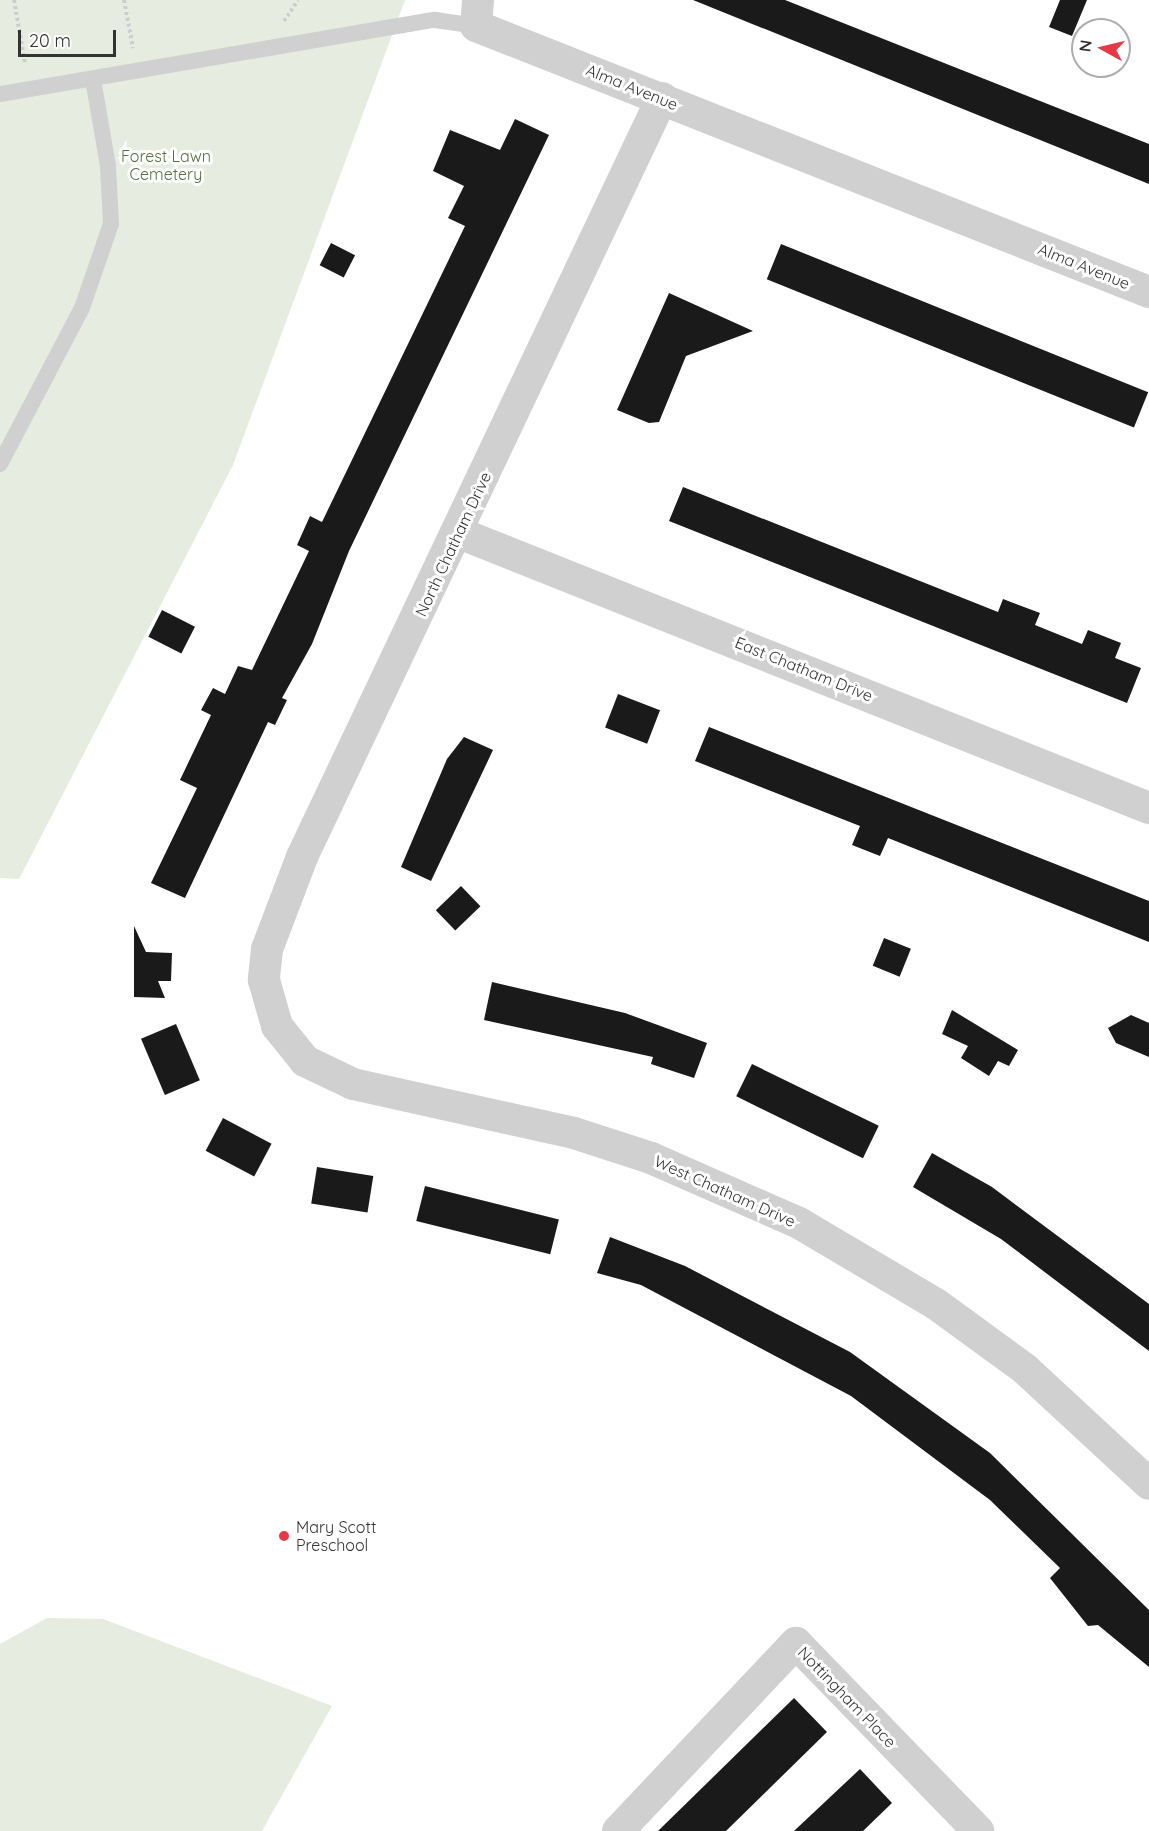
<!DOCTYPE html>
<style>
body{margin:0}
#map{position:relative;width:1149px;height:1831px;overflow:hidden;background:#fff;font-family:Quicksand,sans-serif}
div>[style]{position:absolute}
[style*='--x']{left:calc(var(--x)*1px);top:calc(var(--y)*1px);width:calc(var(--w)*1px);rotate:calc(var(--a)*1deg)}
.green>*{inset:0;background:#e6ecdf}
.building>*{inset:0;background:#1a1a1a;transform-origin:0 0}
.path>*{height:4px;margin-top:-2px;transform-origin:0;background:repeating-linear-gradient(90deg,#cdcdcd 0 3px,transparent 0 6px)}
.lane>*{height:16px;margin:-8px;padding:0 8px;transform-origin:8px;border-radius:8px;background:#d0d0d0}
.street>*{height:32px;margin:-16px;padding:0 16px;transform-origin:16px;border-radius:16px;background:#d0d0d0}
.dots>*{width:16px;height:16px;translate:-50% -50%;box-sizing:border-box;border:3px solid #fff;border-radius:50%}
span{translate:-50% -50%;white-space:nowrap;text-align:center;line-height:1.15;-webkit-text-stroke:6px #fff;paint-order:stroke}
.street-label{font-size:16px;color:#333}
.park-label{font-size:16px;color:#56703f}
.poi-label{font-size:16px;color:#333}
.left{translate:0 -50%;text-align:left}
.north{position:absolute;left:1071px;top:18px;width:60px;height:60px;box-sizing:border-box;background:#fff;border:2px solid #adadad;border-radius:50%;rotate:278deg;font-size:16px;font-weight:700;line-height:24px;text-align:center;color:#333}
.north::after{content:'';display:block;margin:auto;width:21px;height:27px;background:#e63946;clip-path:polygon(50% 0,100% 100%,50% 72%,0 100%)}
.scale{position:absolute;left:18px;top:30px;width:98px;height:27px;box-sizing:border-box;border:3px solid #333;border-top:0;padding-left:8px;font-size:18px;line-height:21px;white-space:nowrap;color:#333;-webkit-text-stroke:4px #fff;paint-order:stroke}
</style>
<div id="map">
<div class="green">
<div style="clip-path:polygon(0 0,405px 0,233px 465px,19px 879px,0 878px)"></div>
<div style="clip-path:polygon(47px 1618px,103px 1619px,332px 1706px,262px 1831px,0 1831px,0 1644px)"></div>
</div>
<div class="building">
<div style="clip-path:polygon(693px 0,785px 0,1149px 144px,1149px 184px)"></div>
<div style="clip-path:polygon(1060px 0,1087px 0,1072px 36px,1049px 27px)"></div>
<div style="clip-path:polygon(515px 119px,549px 135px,349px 551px,312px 644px,282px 698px,287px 700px,275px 725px,268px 722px,185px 898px,151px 883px,197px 788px,180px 780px,211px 715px,201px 710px,213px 688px,225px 694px,238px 666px,252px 670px,309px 551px,297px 545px,310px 516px,322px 522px,465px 226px,448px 218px,464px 186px,433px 171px,450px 130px,500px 150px)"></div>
<div style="left:331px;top:243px;width:27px;height:25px;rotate:27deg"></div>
<div style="left:781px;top:244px;width:396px;height:38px;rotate:22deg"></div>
<div style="clip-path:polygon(669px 293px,753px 331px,686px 356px,659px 422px,649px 423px,617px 410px)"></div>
<div style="clip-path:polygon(683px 487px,998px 612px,1003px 599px,1040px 613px,1035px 625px,1082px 644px,1088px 630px,1121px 643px,1115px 658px,1141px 668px,1127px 703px,669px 521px)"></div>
<div style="left:162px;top:610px;width:37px;height:30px;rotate:27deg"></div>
<div style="left:618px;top:694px;width:45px;height:36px;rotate:21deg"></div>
<div style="clip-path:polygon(709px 727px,1149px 901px,1149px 942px,888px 838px,880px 856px,852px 845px,860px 826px,695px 761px)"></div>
<div style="clip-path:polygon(464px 737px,493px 750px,431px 881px,401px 867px,447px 759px)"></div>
<div style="left:461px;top:886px;width:28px;height:35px;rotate:46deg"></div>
<div style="clip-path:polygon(134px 926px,146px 952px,172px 953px,171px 981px,158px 981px,165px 998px,134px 997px)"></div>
<div style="left:884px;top:938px;width:29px;height:30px;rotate:22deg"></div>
<div style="clip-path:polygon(492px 982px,625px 1013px,707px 1043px,694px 1078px,651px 1064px,653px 1057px,484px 1020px)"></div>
<div style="clip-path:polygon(952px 1010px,1018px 1050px,1009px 1066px,998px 1061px,989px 1076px,961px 1058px,968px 1046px,942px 1034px)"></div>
<div style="clip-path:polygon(1131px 1015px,1149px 1023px,1149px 1057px,1116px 1043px,1108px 1028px)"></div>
<div style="left:176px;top:1024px;width:61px;height:38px;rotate:67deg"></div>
<div style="left:752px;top:1064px;width:141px;height:36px;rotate:26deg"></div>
<div style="left:223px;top:1118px;width:55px;height:37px;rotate:28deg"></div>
<div style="clip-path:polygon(932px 1153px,992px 1187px,1149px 1304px,1149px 1351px,1001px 1239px,913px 1187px)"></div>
<div style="left:317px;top:1167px;width:57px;height:37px;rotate:9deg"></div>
<div style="left:425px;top:1186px;width:138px;height:36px;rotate:14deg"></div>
<div style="clip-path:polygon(610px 1237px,685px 1266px,850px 1352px,990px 1453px,1149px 1610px,1149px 1667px,1098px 1625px,1088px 1626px,1050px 1578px,1060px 1568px,990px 1500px,851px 1396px,641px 1285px,597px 1273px)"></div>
<div style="clip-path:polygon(794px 1698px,827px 1732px,726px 1831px,658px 1831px)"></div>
<div style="clip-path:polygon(860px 1769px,892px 1803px,863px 1831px,794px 1831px)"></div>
</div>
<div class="path">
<div style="--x:14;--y:0;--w:65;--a:80.2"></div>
<div style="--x:124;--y:0;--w:49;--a:79.4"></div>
<div style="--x:284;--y:21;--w:25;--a:-56"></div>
</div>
<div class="lane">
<div style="--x:0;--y:94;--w:441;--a:-9.7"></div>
<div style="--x:435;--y:20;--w:41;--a:8.3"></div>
<div style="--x:0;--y:464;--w:176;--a:-62.3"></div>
<div style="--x:82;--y:308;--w:89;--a:-71"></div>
<div style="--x:111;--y:224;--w:58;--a:-93"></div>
<div style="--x:108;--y:166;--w:88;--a:-99.8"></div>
</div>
<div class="street">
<div style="--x:478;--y:0;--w:26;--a:94"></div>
<div style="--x:476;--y:26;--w:724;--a:21.57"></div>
<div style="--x:662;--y:98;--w:840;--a:115.38"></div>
<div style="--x:302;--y:857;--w:98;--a:110.8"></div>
<div style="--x:267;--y:949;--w:31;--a:96"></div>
<div style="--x:264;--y:980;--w:48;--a:74.2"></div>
<div style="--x:277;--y:1026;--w:45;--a:51.3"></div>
<div style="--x:305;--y:1061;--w:53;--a:25.6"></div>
<div style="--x:353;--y:1084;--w:226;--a:12.5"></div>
<div style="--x:574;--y:1133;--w:81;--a:18"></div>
<div style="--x:651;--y:1158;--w:162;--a:23.7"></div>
<div style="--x:799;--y:1223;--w:159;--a:30.6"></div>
<div style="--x:936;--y:1304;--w:110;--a:36.1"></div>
<div style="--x:1025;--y:1369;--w:169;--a:42.8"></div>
<div style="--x:459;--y:533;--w:743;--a:21.73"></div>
<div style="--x:618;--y:1831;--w:259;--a:-46.6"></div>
<div style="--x:796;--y:1643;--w:262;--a:45.9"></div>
</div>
<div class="dots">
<div style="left:284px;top:1536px;background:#e63946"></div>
</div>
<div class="street-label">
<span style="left:632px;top:87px;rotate:22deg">Alma Avenue</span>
<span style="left:1084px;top:266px;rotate:22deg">Alma Avenue</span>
<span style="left:453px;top:544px;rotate:-65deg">North Chatham Drive</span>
<span style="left:804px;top:669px;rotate:22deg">East Chatham Drive</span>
<span style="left:725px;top:1191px;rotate:24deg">West Chatham Drive</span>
<span style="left:847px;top:1697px;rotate:46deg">Nottingham Place</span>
</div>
<div class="park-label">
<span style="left:166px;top:165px">Forest Lawn<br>Cemetery</span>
</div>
<div class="poi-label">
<span class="left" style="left:296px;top:1536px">Mary Scott<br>Preschool</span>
</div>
<div class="north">N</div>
<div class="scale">20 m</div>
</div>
